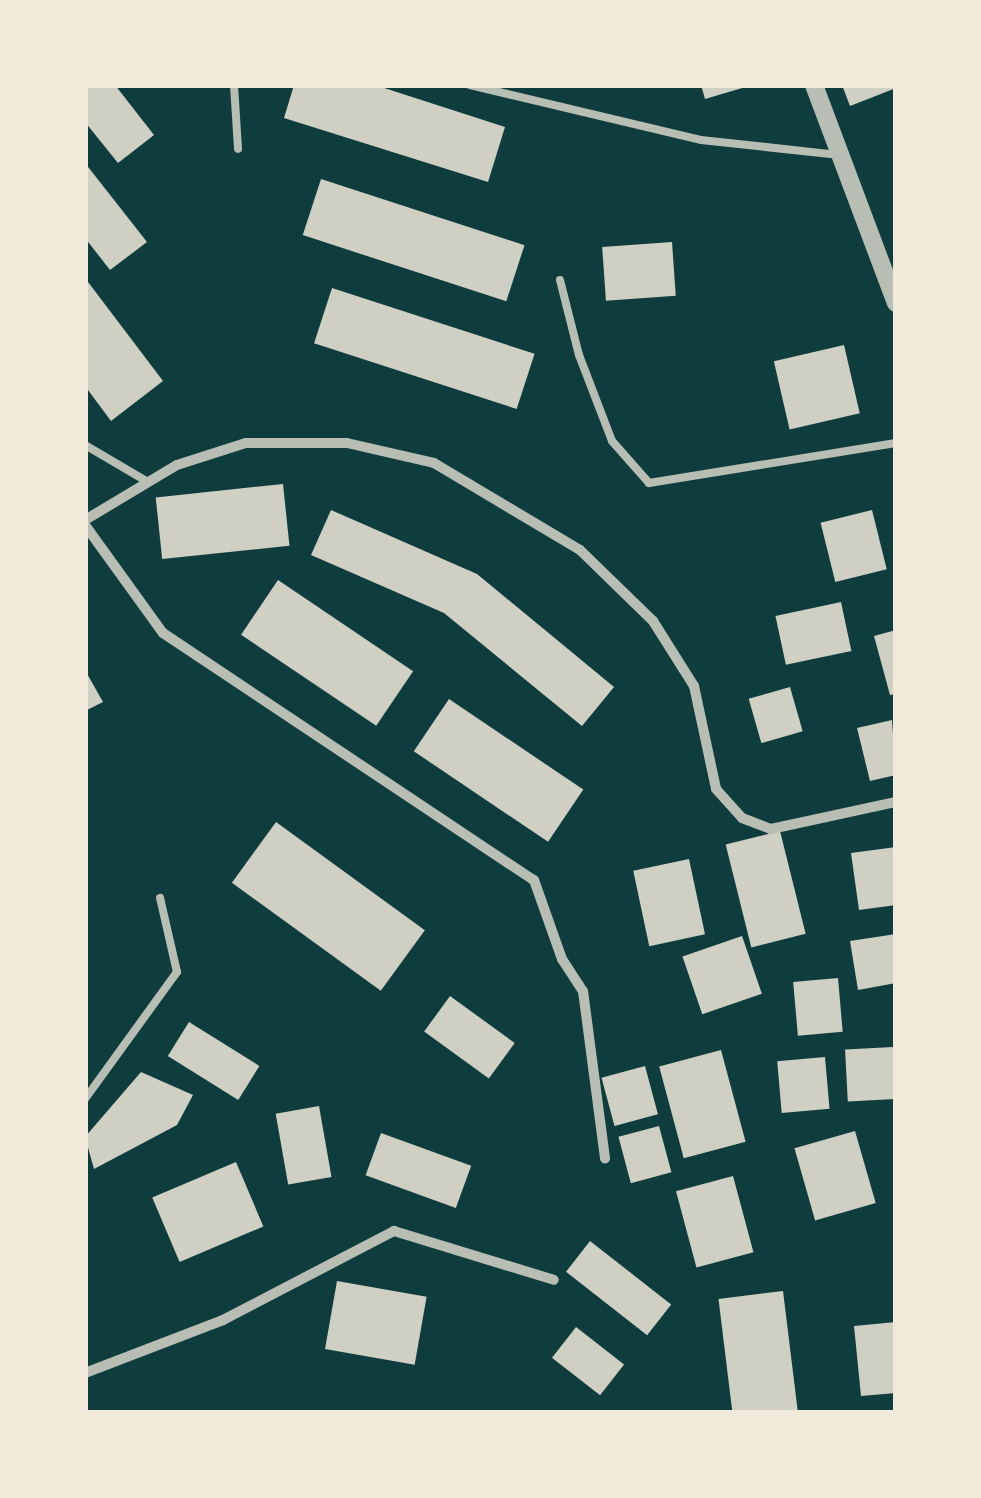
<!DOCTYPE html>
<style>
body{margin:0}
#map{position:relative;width:981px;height:1498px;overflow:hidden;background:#0f3d3e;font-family:Karla,sans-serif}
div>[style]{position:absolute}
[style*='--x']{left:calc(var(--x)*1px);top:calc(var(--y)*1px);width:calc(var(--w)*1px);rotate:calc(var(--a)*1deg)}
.building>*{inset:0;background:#cfcfc3;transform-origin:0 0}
.service>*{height:8px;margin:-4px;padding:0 4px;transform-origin:4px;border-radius:4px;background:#b8beb3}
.minor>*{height:10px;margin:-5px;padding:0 5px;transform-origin:5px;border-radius:5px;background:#b8beb3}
.tertiary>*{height:18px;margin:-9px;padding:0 9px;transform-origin:9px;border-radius:9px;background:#b8beb3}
span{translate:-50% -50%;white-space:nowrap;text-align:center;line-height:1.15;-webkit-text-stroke:8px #f1e9da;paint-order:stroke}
.frame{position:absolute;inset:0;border:88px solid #f1e9da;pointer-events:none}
</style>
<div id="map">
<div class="building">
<div style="clip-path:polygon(85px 85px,115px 85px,154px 135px,118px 163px,85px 122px)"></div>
<div style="clip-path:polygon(294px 85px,375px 85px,505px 127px,488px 182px,284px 118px)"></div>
<div style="clip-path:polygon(701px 85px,749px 85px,749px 86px,705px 99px)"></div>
<div style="clip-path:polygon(842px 85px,896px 85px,896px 88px,850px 106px)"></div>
<div style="clip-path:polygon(85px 163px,147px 242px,110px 270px,85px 238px)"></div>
<div style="left:321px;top:179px;width:214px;height:59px;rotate:18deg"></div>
<div style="left:672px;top:242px;width:54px;height:70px;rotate:86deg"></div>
<div style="clip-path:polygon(85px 278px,163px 381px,111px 421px,85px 386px)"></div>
<div style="left:332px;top:288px;width:213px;height:58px;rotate:18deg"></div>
<div style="left:844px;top:345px;width:70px;height:72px;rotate:77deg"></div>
<div style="left:283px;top:484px;width:62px;height:128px;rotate:84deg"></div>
<div style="clip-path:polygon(331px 510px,477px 574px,614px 687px,582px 726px,444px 613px,311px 555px)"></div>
<div style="left:872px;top:510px;width:61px;height:53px;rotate:76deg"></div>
<div style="left:278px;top:580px;width:163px;height:66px;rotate:34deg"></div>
<div style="left:841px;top:602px;width:50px;height:67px;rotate:78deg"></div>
<div style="clip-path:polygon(896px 630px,896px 694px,890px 695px,874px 636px)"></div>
<div style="clip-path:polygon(85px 670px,103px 702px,85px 711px)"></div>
<div style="left:790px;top:687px;width:46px;height:43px;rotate:74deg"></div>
<div style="left:449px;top:699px;width:162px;height:63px;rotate:34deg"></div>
<div style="clip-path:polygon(892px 720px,896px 775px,870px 781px,857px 728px)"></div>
<div style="left:276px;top:822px;width:184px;height:75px;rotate:36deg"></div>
<div style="left:780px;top:831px;width:106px;height:56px;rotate:76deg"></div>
<div style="clip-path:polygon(896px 847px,896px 905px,859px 910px,851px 853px)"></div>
<div style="left:689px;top:859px;width:77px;height:57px;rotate:78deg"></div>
<div style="clip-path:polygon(896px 934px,896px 983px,858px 990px,850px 941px)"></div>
<div style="left:742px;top:936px;width:61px;height:63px;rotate:71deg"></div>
<div style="left:838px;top:978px;width:54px;height:45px;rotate:85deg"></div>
<div style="left:450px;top:996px;width:80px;height:44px;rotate:36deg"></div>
<div style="left:189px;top:1022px;width:83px;height:40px;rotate:32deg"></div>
<div style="left:893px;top:1047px;width:52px;height:48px;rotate:87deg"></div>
<div style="left:721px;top:1050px;width:95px;height:64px;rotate:75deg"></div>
<div style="left:825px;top:1057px;width:52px;height:48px;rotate:85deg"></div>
<div style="left:645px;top:1066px;width:50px;height:45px;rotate:75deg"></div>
<div style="clip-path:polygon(141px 1072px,193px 1095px,177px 1125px,94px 1169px,85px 1137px)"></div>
<div style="left:319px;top:1106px;width:72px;height:44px;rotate:80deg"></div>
<div style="left:659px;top:1126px;width:48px;height:42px;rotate:75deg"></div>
<div style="left:855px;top:1131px;width:75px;height:63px;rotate:74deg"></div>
<div style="left:381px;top:1133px;width:96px;height:45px;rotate:20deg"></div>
<div style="left:236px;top:1162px;width:70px;height:91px;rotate:67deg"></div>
<div style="left:733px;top:1176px;width:79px;height:59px;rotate:75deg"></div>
<div style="left:590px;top:1241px;width:103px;height:39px;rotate:38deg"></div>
<div style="left:337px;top:1281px;width:91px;height:69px;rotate:10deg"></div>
<div style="left:783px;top:1291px;width:123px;height:65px;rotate:83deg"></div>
<div style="clip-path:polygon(896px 1322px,896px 1393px,861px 1396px,854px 1326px)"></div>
<div style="left:576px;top:1327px;width:61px;height:39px;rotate:38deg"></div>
</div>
<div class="service">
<div style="--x:234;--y:85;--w:64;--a:86.4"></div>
<div style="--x:470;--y:85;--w:237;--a:13.4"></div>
<div style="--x:701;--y:140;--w:140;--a:6.2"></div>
<div style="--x:560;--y:280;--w:77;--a:75.8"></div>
<div style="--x:579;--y:355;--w:92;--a:69"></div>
<div style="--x:612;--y:441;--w:56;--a:48.6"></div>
<div style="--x:649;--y:483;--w:250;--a:-9.2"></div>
<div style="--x:85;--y:445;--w:73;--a:30.4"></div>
<div style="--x:85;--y:1099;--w:157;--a:-54.1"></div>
<div style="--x:177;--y:972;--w:76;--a:-102.9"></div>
</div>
<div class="minor">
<div style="--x:85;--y:520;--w:107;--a:-30.9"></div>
<div style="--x:177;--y:465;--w:72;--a:-17.7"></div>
<div style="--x:246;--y:443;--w:101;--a:0"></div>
<div style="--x:347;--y:443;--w:89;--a:12.9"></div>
<div style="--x:434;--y:463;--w:170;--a:30.8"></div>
<div style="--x:580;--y:550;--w:102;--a:44.2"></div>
<div style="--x:653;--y:621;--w:77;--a:57.8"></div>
<div style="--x:694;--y:686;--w:105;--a:77.9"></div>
<div style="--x:716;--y:789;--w:39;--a:48"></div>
<div style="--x:742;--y:818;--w:31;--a:21"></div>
<div style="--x:771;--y:829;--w:128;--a:-12.2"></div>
<div style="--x:85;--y:525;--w:133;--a:54.2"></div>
<div style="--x:163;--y:633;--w:446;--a:33.7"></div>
<div style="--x:534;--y:880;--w:84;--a:70.5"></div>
<div style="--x:562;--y:959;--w:38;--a:57"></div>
<div style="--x:583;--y:991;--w:169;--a:82.5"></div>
<div style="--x:85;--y:1373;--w:148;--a:-21"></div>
<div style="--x:223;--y:1320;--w:193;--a:-27.5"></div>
<div style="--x:394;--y:1231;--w:167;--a:17"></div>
</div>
<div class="tertiary">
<div style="--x:814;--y:85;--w:233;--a:69.4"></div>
</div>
<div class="frame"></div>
</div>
